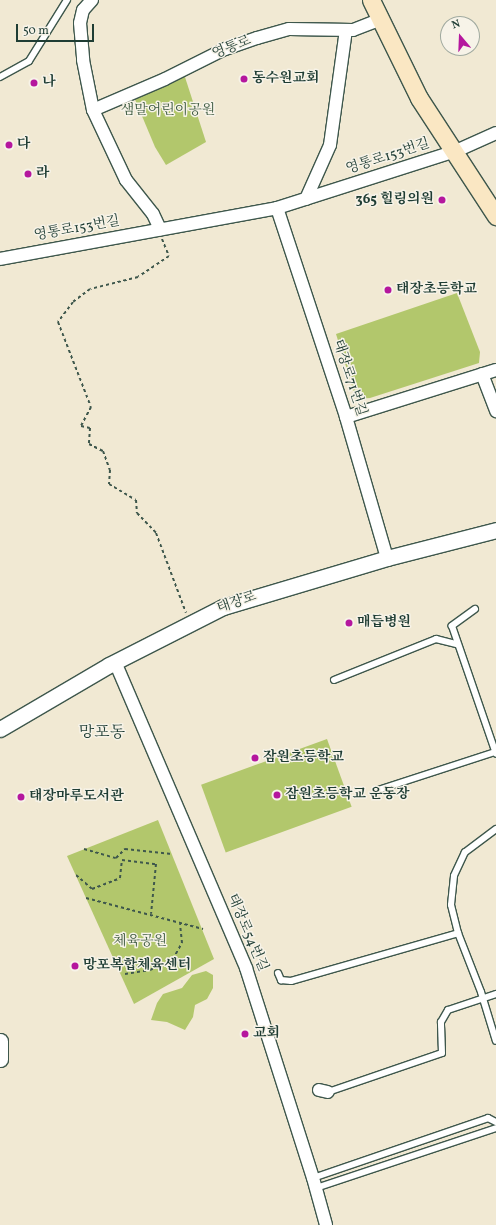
<!DOCTYPE html>
<meta charset="utf-8">
<style>
body{margin:0}
#map{position:relative;width:496px;height:1225px;overflow:hidden;background:#f1e9d3;font-family:Vollkorn,"Noto Serif KR",serif}
div>[style]{position:absolute}
[style*='--x']{left:calc(var(--x)*1px);top:calc(var(--y)*1px);width:calc(var(--w)*1px);rotate:calc(var(--a)*1deg)}
.green>*{inset:0;background:#b2c76c;transform-origin:0 0}
.path>*{height:2px;margin-top:-1px;transform-origin:0;background:repeating-linear-gradient(90deg,#3e574c 0 3px,transparent 0 6px)}
.roads{filter:drop-shadow(1px 0 #3e574c) drop-shadow(-1px 0 #3e574c) drop-shadow(0 1px #3e574c) drop-shadow(0 -1px #3e574c)}
.service>*{height:6px;margin:-3px;padding:0 3px;transform-origin:3px;border-radius:3px;background:#fff}
.minor>*{height:12px;margin:-6px;padding:0 6px;transform-origin:6px;border-radius:6px;background:#fff}
.tertiary>*{height:15px;margin:-7.5px;padding:0 7.5px;transform-origin:7.5px;border-radius:7.5px;background:#fff}
.secondary>*{height:17px;margin:-8.5px;padding:0 8.5px;transform-origin:8.5px;border-radius:8.5px;background:#fae7c3}
.dots>*{width:11px;height:11px;translate:-50% -50%;box-sizing:border-box;border:2px solid #f7f3e8;border-radius:50%}
span{translate:-50% -50%;white-space:nowrap;text-align:center;line-height:1.15;-webkit-text-stroke:3px #f7f3e8;paint-order:stroke}
.street-label{font-size:14px;color:#1f3d34}
.poi-label{font-size:14px;color:#1f3d34;font-weight:700}
.left{translate:0 -50%;text-align:left}
.right{translate:-100% -50%;text-align:right}
.park-label{font-size:14px;color:#3c593f}
.quarter-label{font-size:16px;color:#1f3d34}
.north{position:absolute;left:440px;top:16px;width:40px;height:40px;box-sizing:border-box;background:#f7f3e8;border:1px solid #a1aaa0;border-radius:50%;rotate:341deg;font-size:11px;font-weight:700;line-height:16px;text-align:center;color:#1f3d34}
.north::after{content:'';display:block;margin:auto;width:14px;height:18px;background:#b5179e;clip-path:polygon(50% 0,100% 100%,50% 72%,0 100%)}
.scale{position:absolute;left:16px;top:24px;width:78px;height:18px;box-sizing:border-box;border:2px solid #1f3d34;border-top:0;padding-left:5px;font-size:12px;line-height:14px;white-space:nowrap;color:#1f3d34;-webkit-text-stroke:3px #f7f3e8;paint-order:stroke}
</style>
<div id="map">
<div class="green">
<div style="clip-path:polygon(184px 74px,206px 142px,166px 165px,155px 147px,134px 97px)"></div>
<div style="clip-path:polygon(457px 293px,480px 352px,479px 363px,370px 398px,356px 399px,336px 334px)"></div>
<div style="left:327px;top:739px;width:72px;height:134px;rotate:70deg"></div>
<div style="clip-path:polygon(158px 820px,214px 959px,134px 1004px,67px 856px)"></div>
<div style="clip-path:polygon(206px 971px,213px 975px,213px 988px,207px 999px,195px 1005px,193px 1017px,185px 1030px,167px 1022px,151px 1020px,157px 1003px,163px 994px,182px 988px,192px 975px)"></div>
</div>
<div class="path">
<div style="--x:162;--y:239;--w:18;--a:68"></div>
<div style="--x:169;--y:256;--w:37;--a:146"></div>
<div style="--x:138;--y:277;--w:49;--a:166"></div>
<div style="--x:90;--y:289;--w:21;--a:143"></div>
<div style="--x:73;--y:302;--w:25;--a:127"></div>
<div style="--x:58;--y:322;--w:91;--a:68.8"></div>
<div style="--x:91;--y:407;--w:21;--a:118"></div>
<div style="--x:81;--y:426;--w:9;--a:13"></div>
<div style="--x:90;--y:428;--w:16;--a:94"></div>
<div style="--x:89;--y:444;--w:16;--a:27"></div>
<div style="--x:103;--y:451;--w:20;--a:70"></div>
<div style="--x:110;--y:470;--w:14;--a:94"></div>
<div style="--x:109;--y:484;--w:31;--a:31"></div>
<div style="--x:136;--y:500;--w:13;--a:86"></div>
<div style="--x:137;--y:513;--w:28;--a:46"></div>
<div style="--x:156;--y:533;--w:85;--a:69.4"></div>
<div style="--x:84;--y:849;--w:33;--a:16"></div>
<div style="--x:116;--y:858;--w:13;--a:-45"></div>
<div style="--x:125;--y:849;--w:47;--a:6.1"></div>
<div style="--x:76;--y:875;--w:21;--a:41"></div>
<div style="--x:92;--y:889;--w:30;--a:-21"></div>
<div style="--x:120;--y:878;--w:18;--a:-84"></div>
<div style="--x:122;--y:860;--w:34;--a:7"></div>
<div style="--x:156;--y:864;--w:50;--a:95.7"></div>
<div style="--x:86;--y:898;--w:121;--a:14.8"></div>
<div style="--x:125;--y:974;--w:25;--a:-9"></div>
<div style="--x:150;--y:970;--w:25;--a:-26"></div>
<div style="--x:173;--y:959;--w:18;--a:-61"></div>
<div style="--x:182;--y:943;--w:19;--a:-96"></div>
</div>
<div class="roads">
<div class="service">
<div style="--x:0;--y:77;--w:33;--a:-29"></div>
<div style="--x:29;--y:61;--w:72;--a:-58.1"></div>
<div style="--x:475;--y:609;--w:29;--a:144"></div>
<div style="--x:452;--y:626;--w:135;--a:71"></div>
<div style="--x:334;--y:680;--w:110;--a:-21.9"></div>
<div style="--x:436;--y:639;--w:21;--a:14"></div>
<div style="--x:378;--y:790;--w:123;--a:-18"></div>
<div style="--x:496;--y:829;--w:39;--a:143"></div>
<div style="--x:465;--y:852;--w:26;--a:115"></div>
<div style="--x:454;--y:876;--w:29;--a:96"></div>
<div style="--x:451;--y:905;--w:29;--a:76"></div>
<div style="--x:458;--y:933;--w:63;--a:68.7"></div>
<div style="--x:481;--y:992;--w:51;--a:73"></div>
<div style="--x:278;--y:973;--w:8;--a:67"></div>
<div style="--x:281;--y:980;--w:10;--a:6"></div>
<div style="--x:291;--y:981;--w:174;--a:-16"></div>
<div style="--x:328;--y:1092;--w:120;--a:-18.9"></div>
<div style="--x:442;--y:1053;--w:31;--a:-92"></div>
<div style="--x:441;--y:1022;--w:14;--a:-60"></div>
<div style="--x:448;--y:1010;--w:51;--a:-18.4"></div>
<div style="--x:313;--y:1178;--w:185;--a:-18.9"></div>
<div style="--x:488;--y:1118;--w:9;--a:27"></div>
<div style="--x:316;--y:1188;--w:190;--a:-18.4"></div>
</div>
<div class="minor">
<div style="--x:92;--y:0;--w:13;--a:132"></div>
<div style="--x:83;--y:10;--w:13;--a:103"></div>
<div style="--x:80;--y:23;--w:37;--a:85"></div>
<div style="--x:83;--y:60;--w:51;--a:78.7"></div>
<div style="--x:93;--y:110;--w:77;--a:64.8"></div>
<div style="--x:126;--y:180;--w:43;--a:51.5"></div>
<div style="--x:153;--y:214;--w:17;--a:65"></div>
<div style="--x:93;--y:110;--w:78;--a:-23.3"></div>
<div style="--x:165;--y:79;--w:67;--a:-26.6"></div>
<div style="--x:225;--y:49;--w:34;--a:-19"></div>
<div style="--x:257;--y:38;--w:33;--a:-16"></div>
<div style="--x:289;--y:29;--w:64;--a:0.9"></div>
<div style="--x:353;--y:30;--w:28;--a:-21"></div>
<div style="--x:306;--y:199;--w:59;--a:-66"></div>
<div style="--x:330;--y:145;--w:116;--a:-82.1"></div>
<div style="--x:277;--y:208;--w:220;--a:71.7"></div>
<div style="--x:346;--y:417;--w:147;--a:73.8"></div>
<div style="--x:0;--y:259;--w:282;--a:-10.4"></div>
<div style="--x:277;--y:208;--w:188;--a:-17.7"></div>
<div style="--x:456;--y:151;--w:44;--a:-24.2"></div>
<div style="--x:482;--y:374;--w:40;--a:69"></div>
<div style="--x:346;--y:417;--w:157;--a:-17.4"></div>
<div style="--x:115;--y:662;--w:333;--a:66.8"></div>
<div style="--x:246;--y:968;--w:220;--a:72.3"></div>
<div style="--x:313;--y:1178;--w:49;--a:74.5"></div>
<div style="--x:319;--y:1090;--w:9;--a:13"></div>
</div>
<div class="tertiary">
<div style="--x:0;--y:729;--w:126;--a:-30.4"></div>
<div style="--x:109;--y:665;--w:128;--a:-27"></div>
<div style="--x:223;--y:607;--w:171;--a:-16.6"></div>
<div style="--x:387;--y:558;--w:113;--a:-14.4"></div>
<div style="--x:0;--y:1041;--w:18;--a:90"></div>
</div>
<div class="secondary">
<div style="--x:371;--y:0;--w:109;--a:63.9"></div>
<div style="--x:419;--y:98;--w:141;--a:56.9"></div>
</div>
</div>
<div class="dots">
<div style="left:244px;top:79px;background:#b5179e"></div>
<div style="left:34px;top:83px;background:#b5179e"></div>
<div style="left:9px;top:145px;background:#b5179e"></div>
<div style="left:28px;top:174px;background:#b5179e"></div>
<div style="left:442px;top:200px;background:#b5179e"></div>
<div style="left:388px;top:290px;background:#b5179e"></div>
<div style="left:349px;top:623px;background:#b5179e"></div>
<div style="left:255px;top:758px;background:#b5179e"></div>
<div style="left:277px;top:795px;background:#b5179e"></div>
<div style="left:21px;top:797px;background:#b5179e"></div>
<div style="left:75px;top:966px;background:#b5179e"></div>
<div style="left:245px;top:1034px;background:#b5179e"></div>
</div>
<div class="street-label">
<span style="left:232px;top:48px;rotate:-22deg">영통로</span>
<span style="left:388px;top:157px;rotate:-18deg">영통로153번길</span>
<span style="left:77px;top:229px;rotate:-10deg">영통로153번길</span>
<span style="left:349px;top:378px;rotate:72deg">태장로71번길</span>
<span style="left:237px;top:603px;rotate:-19deg">태장로</span>
<span style="left:247px;top:933px;rotate:67deg">태장로54번길</span>
</div>
<div class="poi-label">
<span class="left" style="left:252px;top:79px">동수원교회</span>
<span class="left" style="left:42px;top:83px">나</span>
<span class="left" style="left:17px;top:145px">다</span>
<span class="left" style="left:36px;top:174px">라</span>
<span class="right" style="left:434px;top:200px">365 힐링의원</span>
<span class="left" style="left:396px;top:290px">태장초등학교</span>
<span class="left" style="left:357px;top:623px">매듭병원</span>
<span class="left" style="left:263px;top:758px">잠원초등학교</span>
<span class="left" style="left:285px;top:795px">잠원초등학교 운동장</span>
<span class="left" style="left:29px;top:797px">태장마루도서관</span>
<span class="left" style="left:83px;top:966px">망포복합체육센터</span>
<span class="left" style="left:253px;top:1034px">교회</span>
</div>
<div class="park-label">
<span style="left:168px;top:111px">샘말어린이공원</span>
<span style="left:140px;top:942px">체육공원</span>
</div>
<div class="quarter-label">
<span style="left:102px;top:733px">망포동</span>
</div>
<div class="north">N</div>
<div class="scale">50 m</div>
</div>
